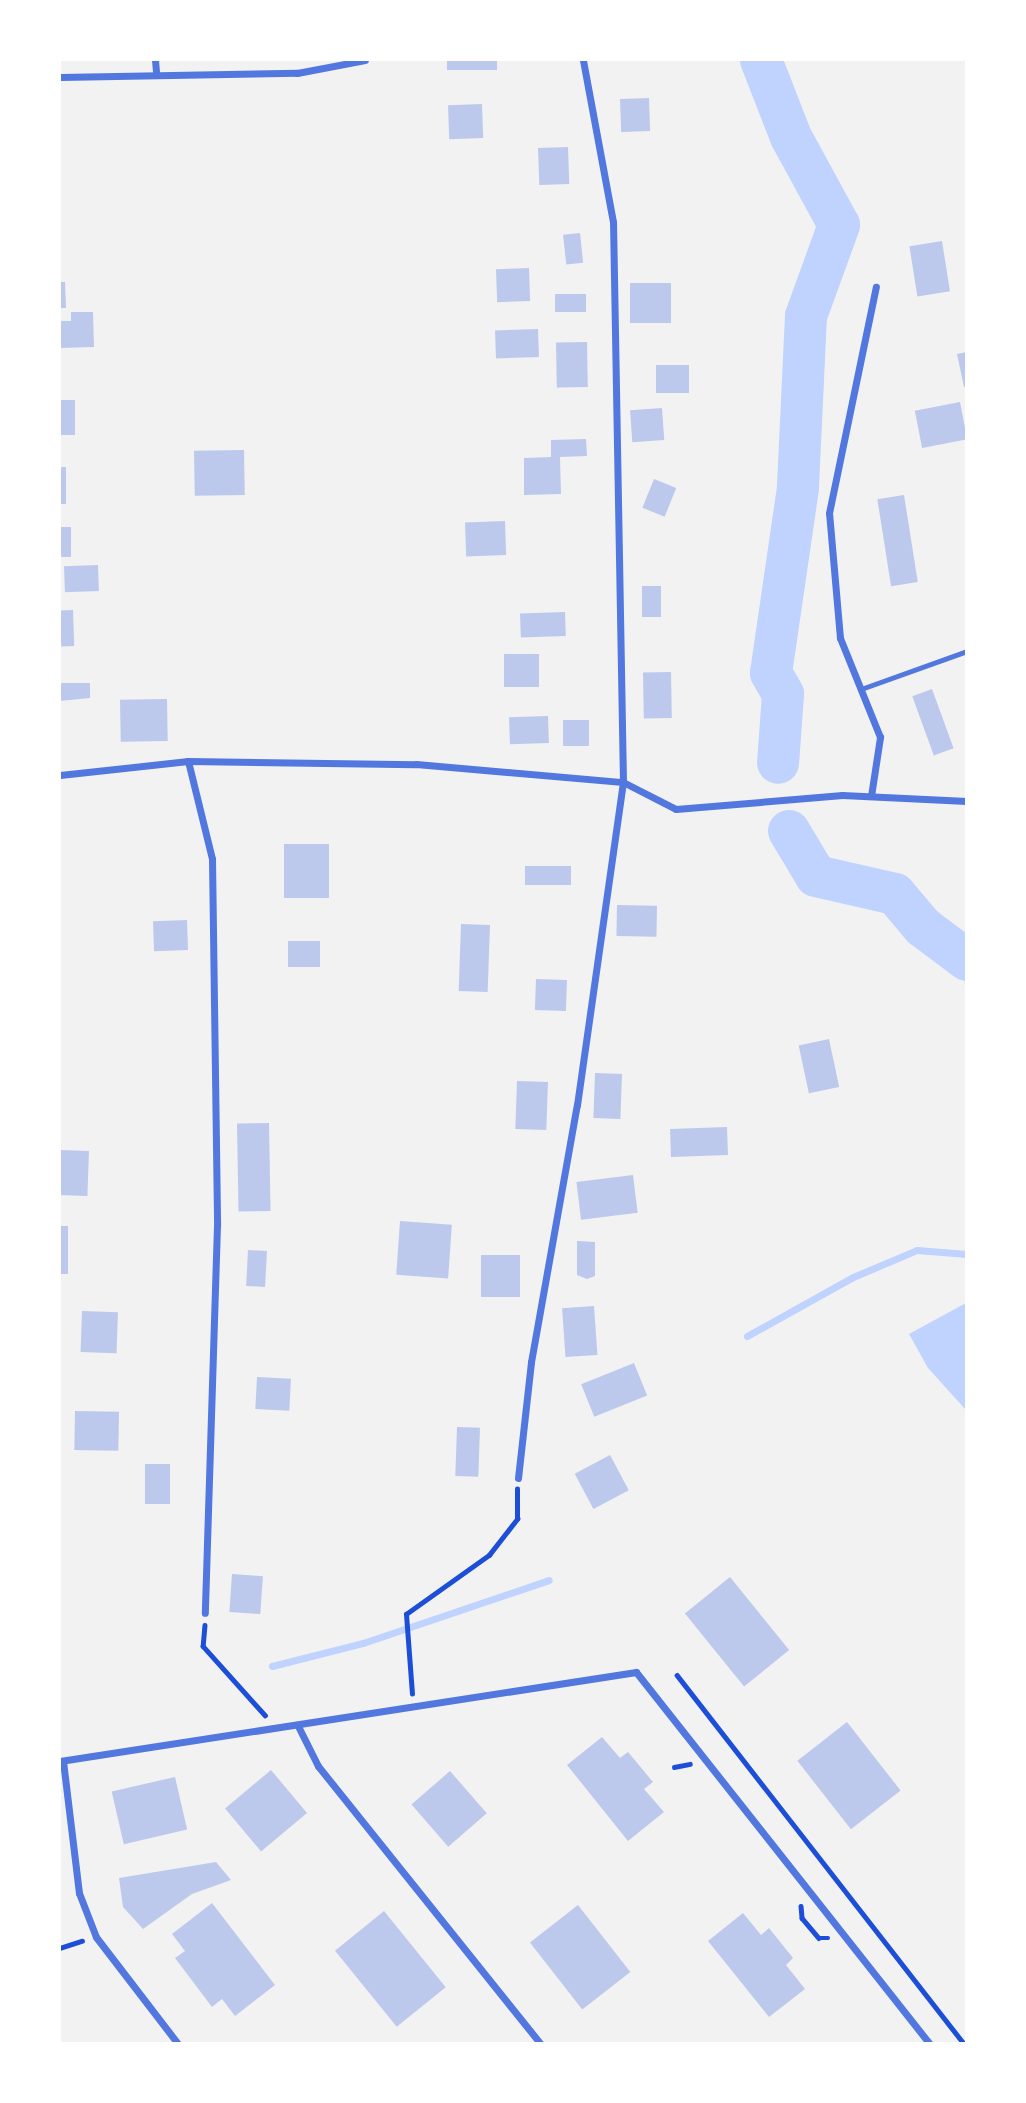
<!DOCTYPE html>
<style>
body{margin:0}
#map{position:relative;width:1026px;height:2103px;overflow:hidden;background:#f2f2f2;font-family:Commissioner,sans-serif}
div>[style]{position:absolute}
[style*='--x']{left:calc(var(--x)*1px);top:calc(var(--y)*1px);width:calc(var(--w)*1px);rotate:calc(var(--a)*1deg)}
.water>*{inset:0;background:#bfd3fe}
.stream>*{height:7px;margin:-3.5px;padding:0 3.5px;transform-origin:3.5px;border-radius:3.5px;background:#bfd3fe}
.river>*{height:42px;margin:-21px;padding:0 21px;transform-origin:21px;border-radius:21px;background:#bfd3fe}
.building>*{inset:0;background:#bdc9ec;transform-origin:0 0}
.path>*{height:4.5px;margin:-2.25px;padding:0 2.25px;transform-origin:2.25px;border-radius:2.25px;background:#1d4ed8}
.service>*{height:5px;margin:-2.5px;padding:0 2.5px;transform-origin:2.5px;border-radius:2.5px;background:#5277de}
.minor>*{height:7px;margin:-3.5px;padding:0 3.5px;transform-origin:3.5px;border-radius:3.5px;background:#5277de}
span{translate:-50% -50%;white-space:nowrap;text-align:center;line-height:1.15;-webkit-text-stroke:5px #fff;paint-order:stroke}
.frame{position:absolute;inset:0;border:61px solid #fff;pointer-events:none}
</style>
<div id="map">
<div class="water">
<div style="clip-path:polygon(966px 1303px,966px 1410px,928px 1368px,909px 1334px)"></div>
</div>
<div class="stream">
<div style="--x:747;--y:1336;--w:121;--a:-29.1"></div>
<div style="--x:853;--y:1277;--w:69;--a:-22.9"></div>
<div style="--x:917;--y:1250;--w:50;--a:4.6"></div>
<div style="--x:272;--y:1666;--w:94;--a:-14.2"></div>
<div style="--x:363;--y:1643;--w:196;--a:-18.7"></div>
</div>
<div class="river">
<div style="--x:761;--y:60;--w:83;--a:68.7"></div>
<div style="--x:791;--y:137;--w:100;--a:61.4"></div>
<div style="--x:839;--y:225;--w:97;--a:109.9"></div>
<div style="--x:806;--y:316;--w:172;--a:92.7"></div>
<div style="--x:798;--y:488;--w:187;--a:98.3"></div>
<div style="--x:771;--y:673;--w:24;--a:60"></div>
<div style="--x:783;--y:694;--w:69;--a:94.1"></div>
<div style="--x:789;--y:831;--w:52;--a:59"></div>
<div style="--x:816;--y:876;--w:81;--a:12.8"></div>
<div style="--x:895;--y:894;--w:43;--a:49.7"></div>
<div style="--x:923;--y:927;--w:55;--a:36.9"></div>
</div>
<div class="building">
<div style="left:447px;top:60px;width:50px;height:10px"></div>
<div style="left:649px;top:98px;width:33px;height:29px;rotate:88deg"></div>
<div style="left:482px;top:104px;width:34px;height:34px;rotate:88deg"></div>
<div style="left:568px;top:147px;width:37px;height:30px;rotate:88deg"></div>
<div style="left:580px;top:233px;width:30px;height:17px;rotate:84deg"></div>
<div style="left:942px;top:241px;width:51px;height:33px;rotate:81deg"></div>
<div style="left:529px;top:268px;width:33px;height:33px;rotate:88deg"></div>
<div style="clip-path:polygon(60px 282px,65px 282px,66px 308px,60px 308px)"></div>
<div style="left:671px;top:283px;width:40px;height:41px;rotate:90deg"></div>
<div style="left:586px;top:294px;width:18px;height:31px;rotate:90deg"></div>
<div style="clip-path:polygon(71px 312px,93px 312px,94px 347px,60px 348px,60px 321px,71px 321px)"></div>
<div style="left:538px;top:329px;width:28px;height:43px;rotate:88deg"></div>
<div style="left:587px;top:342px;width:45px;height:31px;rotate:89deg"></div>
<div style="clip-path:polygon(967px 352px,967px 386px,964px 387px,957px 354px)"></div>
<div style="left:689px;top:365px;width:28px;height:33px;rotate:90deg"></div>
<div style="left:60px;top:400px;width:15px;height:35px"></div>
<div style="left:960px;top:402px;width:38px;height:46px;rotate:79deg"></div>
<div style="left:662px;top:408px;width:32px;height:32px;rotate:86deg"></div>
<div style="clip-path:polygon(586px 439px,587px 456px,560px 457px,561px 494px,524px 495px,524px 458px,551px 457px,551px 440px)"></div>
<div style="left:244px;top:450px;width:45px;height:50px;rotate:89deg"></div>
<div style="left:60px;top:467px;width:6px;height:37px"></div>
<div style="left:654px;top:479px;width:24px;height:31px;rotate:22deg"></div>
<div style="left:904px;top:495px;width:88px;height:27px;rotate:81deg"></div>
<div style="left:505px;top:521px;width:34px;height:40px;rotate:88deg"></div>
<div style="left:60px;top:527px;width:11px;height:30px"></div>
<div style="left:98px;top:565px;width:26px;height:34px;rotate:88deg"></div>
<div style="left:642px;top:586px;width:19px;height:31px"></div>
<div style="left:73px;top:610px;width:36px;height:13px;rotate:88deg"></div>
<div style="left:565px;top:612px;width:24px;height:45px;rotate:88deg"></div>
<div style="left:504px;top:654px;width:35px;height:33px"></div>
<div style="left:671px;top:672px;width:46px;height:28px;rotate:89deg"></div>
<div style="clip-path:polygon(60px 683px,90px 683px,90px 698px,60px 701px)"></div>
<div style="left:932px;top:689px;width:63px;height:21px;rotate:70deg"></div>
<div style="left:167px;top:699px;width:42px;height:47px;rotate:89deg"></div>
<div style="left:548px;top:716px;width:27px;height:39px;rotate:88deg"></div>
<div style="left:563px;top:720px;width:26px;height:26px"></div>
<div style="left:284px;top:844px;width:45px;height:54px"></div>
<div style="left:525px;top:866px;width:46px;height:19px"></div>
<div style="left:617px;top:905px;width:40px;height:31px;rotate:1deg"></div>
<div style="left:187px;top:920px;width:30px;height:34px;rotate:88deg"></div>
<div style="left:461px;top:924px;width:29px;height:67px;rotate:2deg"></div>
<div style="left:288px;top:941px;width:32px;height:26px"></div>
<div style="left:536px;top:979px;width:31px;height:31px;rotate:2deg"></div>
<div style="left:829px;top:1039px;width:49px;height:31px;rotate:78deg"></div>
<div style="left:595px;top:1073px;width:27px;height:45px;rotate:2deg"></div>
<div style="left:517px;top:1081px;width:31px;height:48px;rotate:2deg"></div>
<div style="left:269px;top:1123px;width:88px;height:32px;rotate:89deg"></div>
<div style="left:727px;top:1127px;width:28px;height:57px;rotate:88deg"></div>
<div style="left:60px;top:1150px;width:29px;height:45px;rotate:2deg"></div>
<div style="left:633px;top:1175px;width:38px;height:57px;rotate:83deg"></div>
<div style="left:400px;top:1221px;width:52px;height:54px;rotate:4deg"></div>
<div style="left:60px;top:1226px;width:8px;height:48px"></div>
<div style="clip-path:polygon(577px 1241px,595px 1242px,595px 1276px,587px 1279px,577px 1275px)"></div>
<div style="left:248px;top:1250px;width:19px;height:36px;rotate:3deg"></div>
<div style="left:481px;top:1255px;width:39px;height:42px"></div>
<div style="left:594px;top:1306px;width:49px;height:32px;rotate:86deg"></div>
<div style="left:82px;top:1311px;width:36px;height:41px;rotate:2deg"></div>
<div style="left:634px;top:1363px;width:35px;height:57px;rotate:68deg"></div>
<div style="left:257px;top:1377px;width:34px;height:32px;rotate:3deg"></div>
<div style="left:75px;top:1411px;width:44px;height:39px;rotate:1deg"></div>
<div style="left:457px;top:1427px;width:23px;height:49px;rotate:2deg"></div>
<div style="left:610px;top:1455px;width:40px;height:40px;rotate:62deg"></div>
<div style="left:145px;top:1464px;width:25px;height:40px"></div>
<div style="left:232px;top:1574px;width:31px;height:38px;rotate:4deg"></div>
<div style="left:730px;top:1577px;width:94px;height:58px;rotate:51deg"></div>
<div style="left:847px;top:1722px;width:87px;height:63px;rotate:52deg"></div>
<div style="clip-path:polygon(602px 1737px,620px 1758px,628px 1752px,653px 1782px,644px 1789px,664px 1812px,628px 1841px,567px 1765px)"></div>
<div style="left:271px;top:1770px;width:56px;height:60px;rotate:50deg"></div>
<div style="left:450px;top:1771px;width:56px;height:51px;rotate:49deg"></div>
<div style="left:175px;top:1777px;width:54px;height:65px;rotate:77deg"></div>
<div style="clip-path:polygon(216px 1862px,231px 1880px,192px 1894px,143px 1929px,123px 1907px,119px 1878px)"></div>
<div style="clip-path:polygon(212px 1903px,275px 1985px,235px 2016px,222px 1999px,212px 2007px,175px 1958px,185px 1951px,172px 1934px)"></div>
<div style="left:578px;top:1905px;width:85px;height:61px;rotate:52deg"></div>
<div style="left:384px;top:1911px;width:98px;height:63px;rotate:51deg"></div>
<div style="clip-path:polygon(743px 1913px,761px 1935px,769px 1928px,793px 1958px,786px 1965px,805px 1989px,769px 2017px,708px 1941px)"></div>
</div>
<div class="path">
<div style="--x:205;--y:1625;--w:21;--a:95"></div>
<div style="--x:203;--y:1646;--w:93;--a:48.1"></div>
<div style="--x:677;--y:1675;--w:467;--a:52.1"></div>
<div style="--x:412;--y:1694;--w:80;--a:-94.3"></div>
<div style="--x:406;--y:1614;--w:102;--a:-35.4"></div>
<div style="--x:489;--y:1555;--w:46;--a:-52.1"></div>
<div style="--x:517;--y:1519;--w:30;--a:-90"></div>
<div style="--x:674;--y:1767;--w:16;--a:-11"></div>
<div style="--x:801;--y:1906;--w:12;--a:85"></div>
<div style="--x:802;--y:1918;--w:26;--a:50"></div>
<div style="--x:819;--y:1938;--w:9;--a:0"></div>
<div style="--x:60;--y:1948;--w:23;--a:-18"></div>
</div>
<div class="service">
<div style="--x:861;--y:689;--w:113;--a:-19.7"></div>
</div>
<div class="minor">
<div style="--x:155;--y:60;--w:12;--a:85"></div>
<div style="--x:60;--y:77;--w:237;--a:-1"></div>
<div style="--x:297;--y:73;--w:69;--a:-10.8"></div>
<div style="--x:188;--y:761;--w:101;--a:76.2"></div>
<div style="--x:212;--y:859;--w:366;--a:89.2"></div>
<div style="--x:217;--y:1225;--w:388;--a:91.8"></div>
<div style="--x:60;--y:775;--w:129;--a:-6.2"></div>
<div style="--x:188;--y:761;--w:228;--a:0.8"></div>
<div style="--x:416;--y:764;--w:208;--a:5"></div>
<div style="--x:623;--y:782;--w:59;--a:27"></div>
<div style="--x:676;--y:809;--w:167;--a:-4.8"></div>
<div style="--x:842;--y:795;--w:125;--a:2.7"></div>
<div style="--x:871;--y:796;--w:60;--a:-81.3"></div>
<div style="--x:880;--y:737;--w:107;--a:-112"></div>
<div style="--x:840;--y:638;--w:125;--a:-95"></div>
<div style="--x:829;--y:513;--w:231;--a:-78.3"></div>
<div style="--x:518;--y:1478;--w:117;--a:-83.6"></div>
<div style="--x:531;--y:1362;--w:261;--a:-79.9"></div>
<div style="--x:577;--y:1105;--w:326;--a:-81.9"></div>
<div style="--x:623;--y:782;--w:560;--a:-91.02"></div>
<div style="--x:613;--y:222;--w:165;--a:-100.5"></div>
<div style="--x:298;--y:1726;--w:45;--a:63.4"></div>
<div style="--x:318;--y:1766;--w:356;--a:51.3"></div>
<div style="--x:60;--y:1761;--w:583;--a:-8.78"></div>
<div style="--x:636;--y:1672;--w:474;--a:51.7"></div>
<div style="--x:63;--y:1761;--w:133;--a:83.1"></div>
<div style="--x:79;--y:1893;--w:47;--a:68.9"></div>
<div style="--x:96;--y:1937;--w:135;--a:52.5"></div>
</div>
<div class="frame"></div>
</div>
